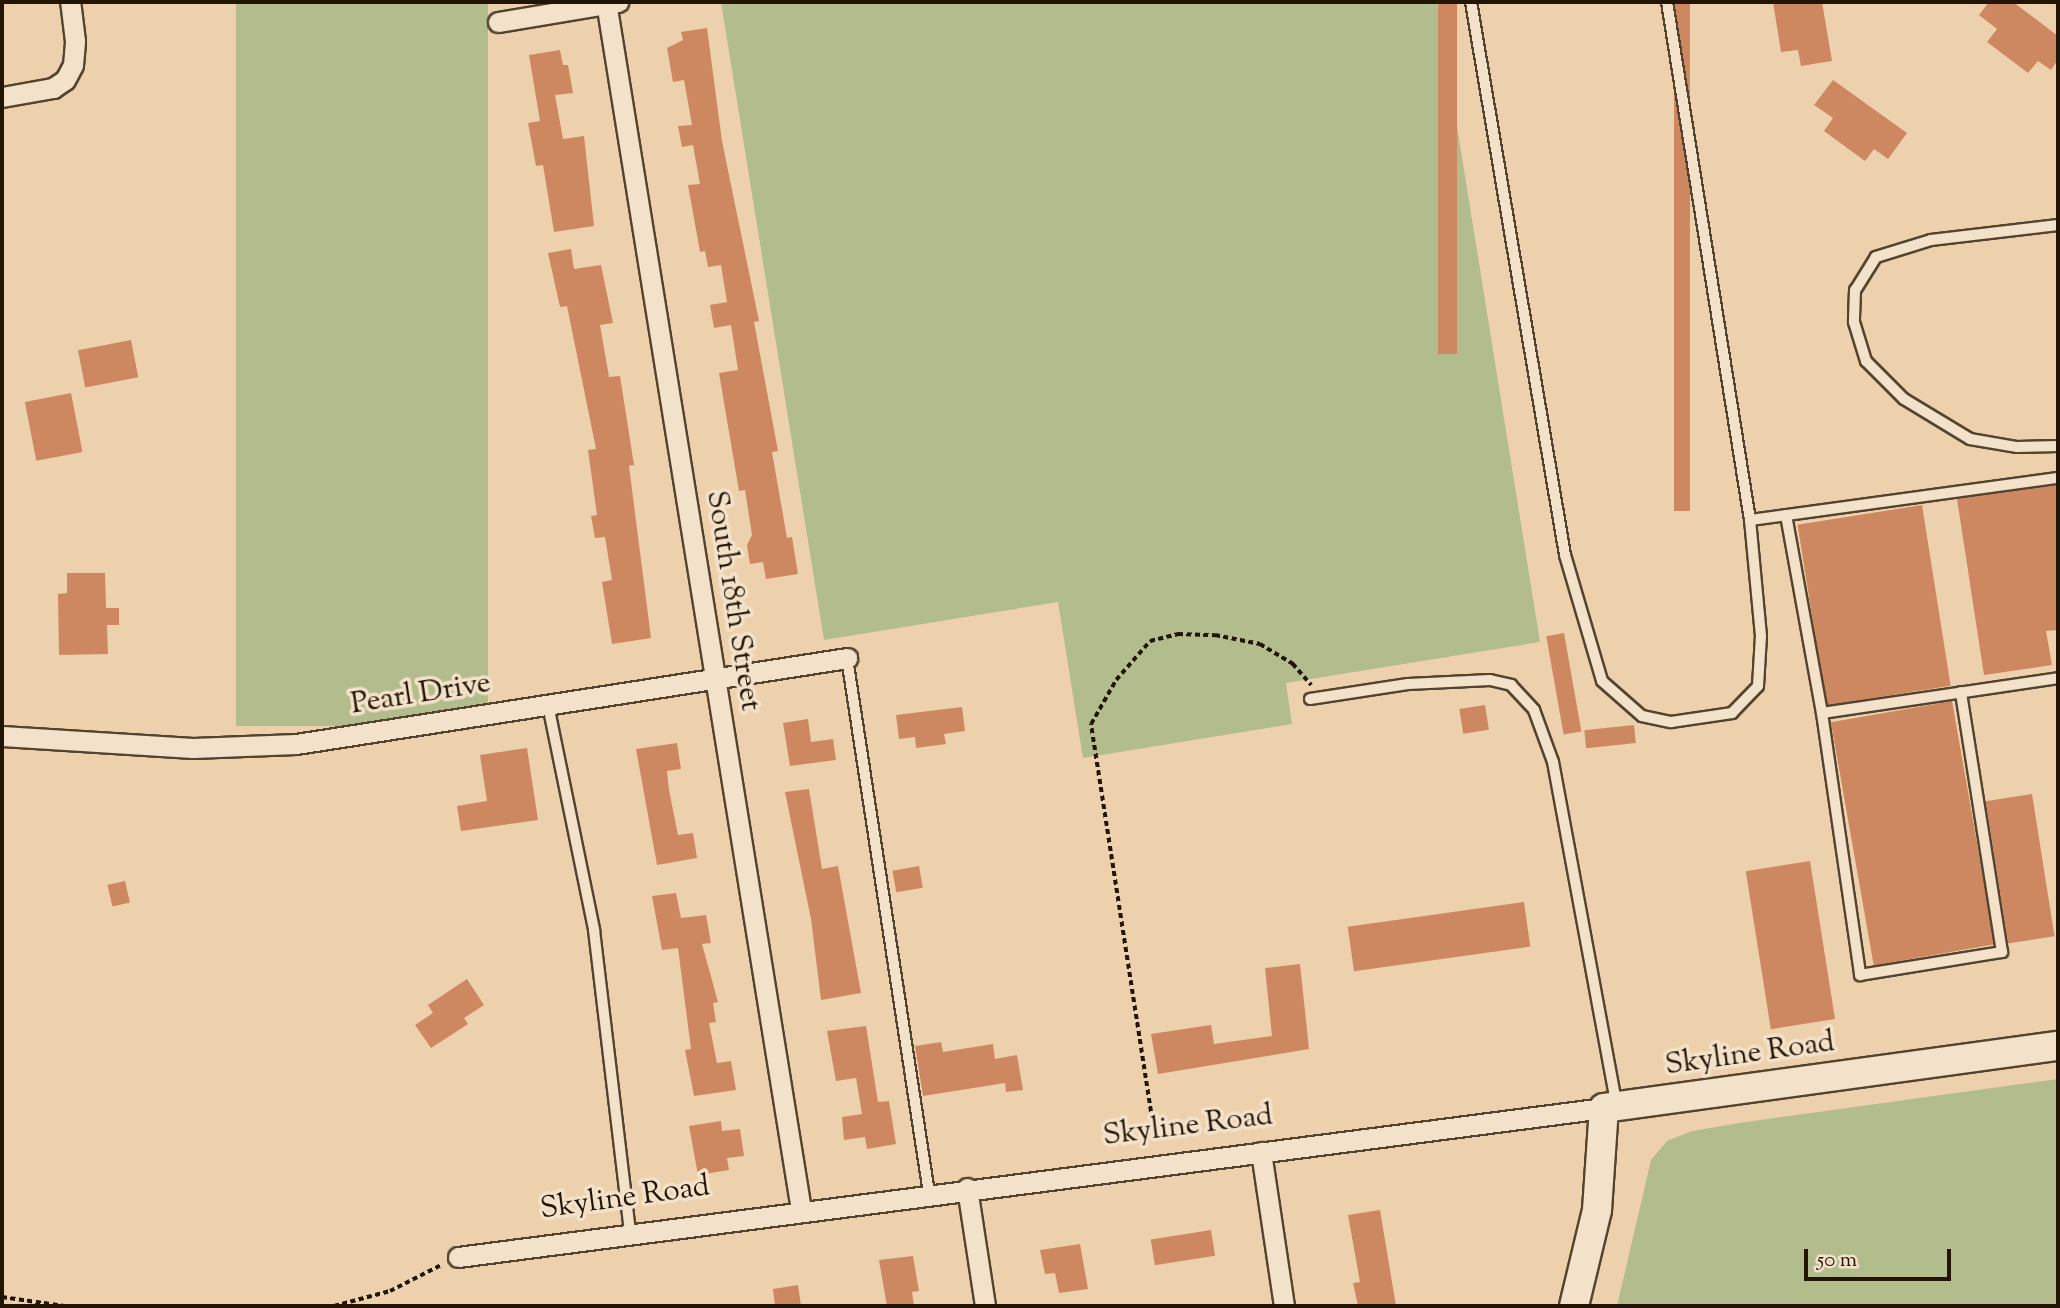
<!DOCTYPE html>
<style>
body{margin:0}
#map{position:relative;width:2060px;height:1308px;overflow:hidden;background:#ecd1ac;font-family:"Sorts Mill Goudy",serif}
div>[style]{position:absolute}
[style*='--x']{left:calc(var(--x)*1px);top:calc(var(--y)*1px);width:calc(var(--w)*1px);rotate:calc(var(--a)*1deg)}
.green>*{inset:0;background:#b3bc8d;transform-origin:0 0}
.building>*{inset:0;background:#ce8861;transform-origin:0 0}
.path>*{height:3.5px;margin-top:-1.75px;transform-origin:0;background:repeating-linear-gradient(90deg,#221505 0 5px,transparent 0 8.5px)}
.roads{filter:drop-shadow(2px 0 #54442f) drop-shadow(-2px 0 #54442f) drop-shadow(0 2px #54442f) drop-shadow(0 -2px #54442f)}
.lane>*{height:10px;margin:-5px;padding:0 5px;transform-origin:5px;border-radius:5px;background:#f3e1c9}
.street>*{height:19px;margin:-9.5px;padding:0 9.5px;transform-origin:9.5px;border-radius:9.5px;background:#f3e1c9}
.secondary>*{height:28px;margin:-14px;padding:0 14px;transform-origin:14px;border-radius:14px;background:#f3e1c9}
span{translate:-50% -50%;white-space:nowrap;text-align:center;line-height:1.15;-webkit-text-stroke:7px #f3e1c9;paint-order:stroke}
.street-label{font-size:30px;color:#221505}
.frame{position:absolute;inset:0;border:4px solid #221505;pointer-events:none}
.scale{position:absolute;left:1804px;top:1249px;width:147px;height:32px;box-sizing:border-box;border:4px solid #221505;border-top:0;padding-left:9px;font-size:21px;line-height:24px;white-space:nowrap;color:#221505;-webkit-text-stroke:5px #f3e1c9;paint-order:stroke}
</style>
<div id="map">
<div class="green">
<div style="left:236px;top:2px;width:252px;height:724px"></div>
<div style="clip-path:polygon(721px 2px,1437px 2px,1540px 642px,1286px 683px,1292px 724px,1083px 758px,1058px 602px,824px 640px)"></div>
<div style="clip-path:polygon(2058px 1079px,2058px 1306px,1617px 1306px,1651px 1160px,1667px 1141px,1692px 1131px,1746px 1122px)"></div>
</div>
<div class="building">
<div style="left:1438px;top:2px;width:19px;height:352px"></div>
<div style="left:1674px;top:2px;width:16px;height:509px"></div>
<div style="clip-path:polygon(1773px 2px,1822px 2px,1832px 61px,1801px 66px,1798px 50px,1781px 52px)"></div>
<div style="clip-path:polygon(1989px 2px,2013px 2px,2058px 36px,2058px 60px,2051px 70px,2038px 61px,2028px 73px,1987px 42px,1997px 29px,1979px 15px)"></div>
<div style="clip-path:polygon(707px 28px,722px 141px,759px 321px,754px 322px,778px 451px,772px 452px,787px 538px,792px 537px,798px 574px,766px 579px,763px 562px,750px 564px,747px 545px,752px 535px,745px 490px,739px 491px,719px 373px,738px 370px,731px 325px,714px 328px,710px 305px,727px 302px,721px 265px,708px 267px,705px 251px,700px 252px,688px 185px,700px 184px,693px 145px,682px 147px,678px 126px,692px 125px,684px 80px,673px 82px,667px 48px,683px 40px,681px 32px)"></div>
<div style="clip-path:polygon(560px 50px,563px 65px,568px 65px,573px 93px,555px 95px,563px 139px,584px 136px,594px 226px,554px 232px,543px 165px,536px 166px,528px 123px,540px 121px,529px 55px)"></div>
<div style="clip-path:polygon(1833px 80px,1907px 133px,1888px 159px,1874px 149px,1865px 161px,1824px 131px,1833px 118px,1814px 105px)"></div>
<div style="clip-path:polygon(571px 249px,574px 269px,601px 265px,613px 323px,600px 325px,609px 377px,620px 376px,634px 465px,629px 466px,651px 638px,612px 644px,602px 582px,612px 580px,605px 537px,595px 538px,591px 516px,597px 515px,588px 450px,596px 449px,567px 306px,560px 307px,548px 253px)"></div>
<div style="left:131px;top:340px;width:38px;height:54px;rotate:79deg"></div>
<div style="left:71px;top:393px;width:60px;height:47px;rotate:79deg"></div>
<div style="clip-path:polygon(2058px 485px,2058px 630px,2046px 631px,2052px 665px,1984px 675px,1957px 499px)"></div>
<div style="left:1922px;top:505px;width:183px;height:126px;rotate:81deg"></div>
<div style="clip-path:polygon(67px 573px,105px 573px,106px 608px,119px 608px,119px 625px,107px 625px,108px 654px,59px 655px,58px 594px,67px 593px)"></div>
<div style="left:1564px;top:633px;width:100px;height:18px;rotate:80deg"></div>
<div style="left:1952px;top:701px;width:247px;height:123px;rotate:80deg"></div>
<div style="left:1485px;top:705px;width:25px;height:26px;rotate:81deg"></div>
<div style="clip-path:polygon(962px 707px,965px 731px,944px 734px,946px 744px,916px 748px,915px 737px,899px 739px,896px 715px)"></div>
<div style="clip-path:polygon(808px 719px,811px 742px,833px 739px,836px 760px,790px 766px,783px 723px)"></div>
<div style="left:1634px;top:725px;width:18px;height:50px;rotate:84deg"></div>
<div style="clip-path:polygon(677px 743px,681px 769px,667px 771px,669px 790px,678px 835px,693px 833px,697px 858px,657px 865px,636px 749px)"></div>
<div style="clip-path:polygon(527px 748px,538px 820px,461px 831px,457px 806px,487px 801px,480px 755px)"></div>
<div style="clip-path:polygon(809px 789px,822px 869px,838px 866px,861px 993px,821px 1000px,811px 919px,785px 792px)"></div>
<div style="left:2032px;top:794px;width:144px;height:47px;rotate:81deg"></div>
<div style="left:1810px;top:861px;width:160px;height:65px;rotate:81deg"></div>
<div style="left:919px;top:866px;width:22px;height:27px;rotate:80deg"></div>
<div style="left:125px;top:881px;width:22px;height:18px;rotate:77deg"></div>
<div style="clip-path:polygon(676px 893px,681px 918px,706px 915px,711px 943px,702px 944px,718px 1002px,713px 1003px,716px 1022px,709px 1023px,717px 1063px,731px 1061px,736px 1090px,694px 1096px,685px 1050px,691px 1049px,678px 948px,662px 950px,652px 896px)"></div>
<div style="left:1524px;top:902px;width:45px;height:178px;rotate:82deg"></div>
<div style="clip-path:polygon(1300px 964px,1309px 1049px,1158px 1074px,1151px 1034px,1211px 1025px,1214px 1044px,1272px 1036px,1265px 968px)"></div>
<div style="clip-path:polygon(467px 979px,484px 1005px,464px 1018px,468px 1024px,431px 1048px,415px 1025px,433px 1013px,428px 1005px)"></div>
<div style="clip-path:polygon(866px 1026px,878px 1102px,889px 1101px,896px 1144px,867px 1149px,865px 1137px,844px 1140px,842px 1117px,862px 1114px,856px 1078px,836px 1081px,827px 1031px)"></div>
<div style="clip-path:polygon(941px 1042px,943px 1052px,993px 1044px,995px 1059px,1017px 1055px,1023px 1090px,1006px 1092px,1005px 1083px,923px 1096px,915px 1046px)"></div>
<div style="clip-path:polygon(721px 1121px,722px 1131px,740px 1129px,744px 1156px,727px 1158px,729px 1170px,698px 1175px,689px 1126px)"></div>
<div style="clip-path:polygon(1380px 1210px,1396px 1306px,1358px 1306px,1353px 1283px,1360px 1282px,1348px 1215px)"></div>
<div style="left:1211px;top:1230px;width:26px;height:61px;rotate:81deg"></div>
<div style="clip-path:polygon(1080px 1244px,1088px 1289px,1059px 1293px,1055px 1273px,1045px 1274px,1040px 1250px)"></div>
<div style="clip-path:polygon(913px 1256px,919px 1291px,912px 1292px,914px 1306px,887px 1306px,879px 1260px)"></div>
<div style="clip-path:polygon(798px 1285px,801px 1306px,775px 1306px,773px 1289px)"></div>
</div>
<div class="path">
<div style="--x:1152;--y:1120;--w:401;--a:-98.8"></div>
<div style="--x:1091;--y:724;--w:51;--a:-60.4"></div>
<div style="--x:1116;--y:680;--w:52;--a:-48.9"></div>
<div style="--x:1150;--y:641;--w:29;--a:-14"></div>
<div style="--x:1178;--y:634;--w:37;--a:2"></div>
<div style="--x:1215;--y:635;--w:46;--a:11.3"></div>
<div style="--x:1260;--y:644;--w:39;--a:31"></div>
<div style="--x:1293;--y:664;--w:28;--a:49"></div>
<div style="--x:2;--y:1297;--w:63;--a:8.3"></div>
<div style="--x:334;--y:1306;--w:58;--a:-15"></div>
<div style="--x:390;--y:1291;--w:59;--a:-27"></div>
</div>
<div class="roads">
<div class="lane">
<div style="--x:1471;--y:2;--w:561;--a:80.35"></div>
<div style="--x:1565;--y:555;--w:131;--a:73.6"></div>
<div style="--x:1602;--y:681;--w:53;--a:41.2"></div>
<div style="--x:1642;--y:716;--w:30;--a:12"></div>
<div style="--x:1671;--y:722;--w:62;--a:-8.4"></div>
<div style="--x:1732;--y:713;--w:37;--a:-46"></div>
<div style="--x:1758;--y:686;--w:50;--a:-86.6"></div>
<div style="--x:1761;--y:636;--w:117;--a:-95.4"></div>
<div style="--x:1750;--y:520;--w:525;--a:-99.1"></div>
<div style="--x:2058;--y:225;--w:128;--a:173.3"></div>
<div style="--x:1931;--y:240;--w:58;--a:162.8"></div>
<div style="--x:1876;--y:257;--w:39;--a:122"></div>
<div style="--x:1855;--y:290;--w:32;--a:92"></div>
<div style="--x:1854;--y:322;--w:41;--a:72.9"></div>
<div style="--x:1866;--y:361;--w:54;--a:45"></div>
<div style="--x:1904;--y:399;--w:77;--a:31.2"></div>
<div style="--x:1970;--y:439;--w:48;--a:9.7"></div>
<div style="--x:2017;--y:447;--w:41;--a:-1.4"></div>
<div style="--x:1786;--y:515;--w:201;--a:79.7"></div>
<div style="--x:1822;--y:713;--w:265;--a:81.7"></div>
<div style="--x:1860;--y:975;--w:144;--a:-9.2"></div>
<div style="--x:2002;--y:952;--w:263;--a:-99"></div>
<div style="--x:1750;--y:520;--w:311;--a:-7.8"></div>
<div style="--x:847;--y:658;--w:541;--a:81.29"></div>
<div style="--x:1310;--y:699;--w:99;--a:-8.7"></div>
<div style="--x:1408;--y:684;--w:82;--a:-2.8"></div>
<div style="--x:1490;--y:680;--w:22;--a:13"></div>
<div style="--x:1511;--y:685;--w:34;--a:47"></div>
<div style="--x:1534;--y:710;--w:55;--a:69.9"></div>
<div style="--x:1553;--y:762;--w:347;--a:79.5"></div>
<div style="--x:548;--y:705;--w:230;--a:78.4"></div>
<div style="--x:594;--y:930;--w:303;--a:83.2"></div>
<div style="--x:1822;--y:713;--w:239;--a:-8.4"></div>
</div>
<div class="street">
<div style="--x:606;--y:2;--w:1224;--a:80.83"></div>
<div style="--x:498;--y:22;--w:122;--a:-9.5"></div>
<div style="--x:2;--y:97;--w:52;--a:-10"></div>
<div style="--x:53;--y:88;--w:14;--a:-34"></div>
<div style="--x:65;--y:80;--w:17;--a:-62"></div>
<div style="--x:73;--y:65;--w:24;--a:-85"></div>
<div style="--x:75;--y:41;--w:39;--a:-97"></div>
<div style="--x:2;--y:736;--w:191;--a:3.6"></div>
<div style="--x:193;--y:748;--w:103;--a:-2.2"></div>
<div style="--x:296;--y:744;--w:558;--a:-8.87"></div>
<div style="--x:1261;--y:1152;--w:156;--a:81.5"></div>
<div style="--x:967;--y:1188;--w:118;--a:81.3"></div>
<div style="--x:458;--y:1257;--w:1156;--a:-7.41"></div>
</div>
<div class="secondary">
<div style="--x:1574;--y:1306;--w:99;--a:-76.5"></div>
<div style="--x:1597;--y:1210;--w:102;--a:-86.1"></div>
<div style="--x:1604;--y:1108;--w:458;--a:-7.8"></div>
</div>
</div>
<div class="street-label">
<span style="left:732px;top:601px;rotate:81deg">South 18th Street</span>
<span style="left:421px;top:695px;rotate:-9deg">Pearl Drive</span>
<span style="left:1750px;top:1055px;rotate:-8deg">Skyline Road</span>
<span style="left:1188px;top:1127px;rotate:-7deg">Skyline Road</span>
<span style="left:625px;top:1199px;rotate:-8deg">Skyline Road</span>
</div>
<div class="frame"></div>
<div class="scale">50 m</div>
</div>
